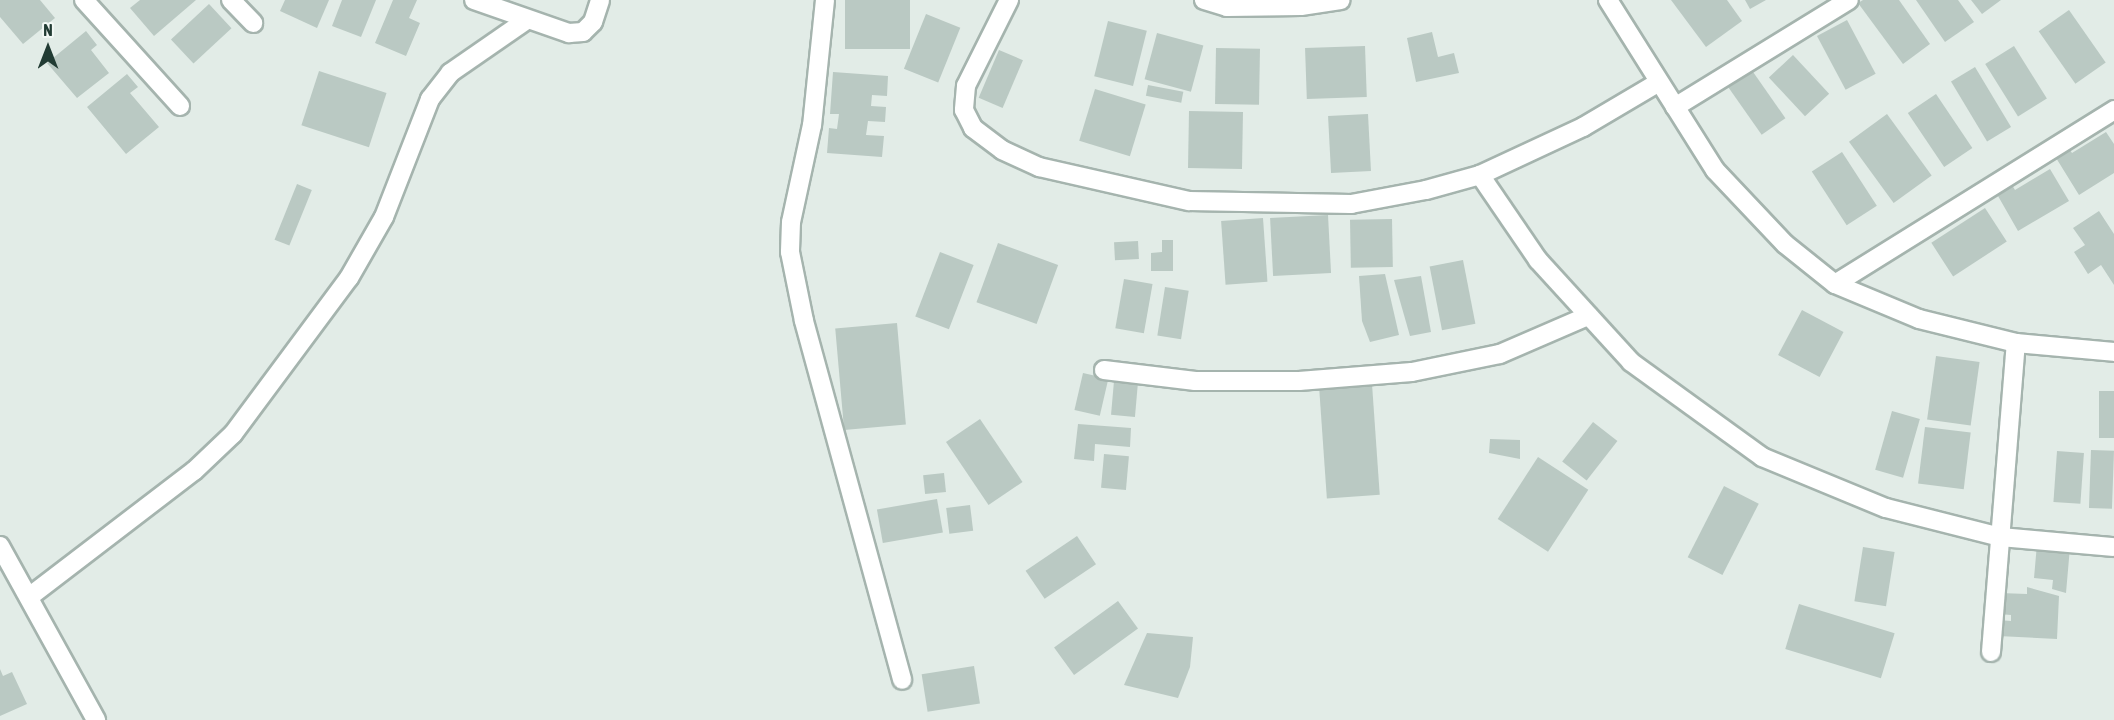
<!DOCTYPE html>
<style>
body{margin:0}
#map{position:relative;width:2114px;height:720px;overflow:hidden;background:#e2ece7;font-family:"Asap Condensed",sans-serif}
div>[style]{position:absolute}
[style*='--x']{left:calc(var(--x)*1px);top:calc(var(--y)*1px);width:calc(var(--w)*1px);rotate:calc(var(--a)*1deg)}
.building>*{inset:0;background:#bac9c3;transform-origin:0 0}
.roads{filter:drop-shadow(2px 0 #a5b4ae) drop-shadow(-2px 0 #a5b4ae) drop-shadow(0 2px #a5b4ae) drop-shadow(0 -2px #a5b4ae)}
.street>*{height:18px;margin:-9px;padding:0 9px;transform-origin:9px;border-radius:9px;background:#fff}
span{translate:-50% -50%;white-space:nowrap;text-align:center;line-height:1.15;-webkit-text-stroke:4.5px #f2f8f5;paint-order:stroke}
.north{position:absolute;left:18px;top:18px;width:60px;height:60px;-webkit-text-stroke:4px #f2f8f5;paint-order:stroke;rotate:0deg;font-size:16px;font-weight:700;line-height:24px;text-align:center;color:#223c34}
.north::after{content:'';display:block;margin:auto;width:21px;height:27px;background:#223c34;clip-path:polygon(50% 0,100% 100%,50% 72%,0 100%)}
</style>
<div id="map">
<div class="building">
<div style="clip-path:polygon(0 0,40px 0,55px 18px,23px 44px,0 17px)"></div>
<div style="clip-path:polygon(140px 0,196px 0,154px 36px,130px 8px)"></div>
<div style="clip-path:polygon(285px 0,329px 0,317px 28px,280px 11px)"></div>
<div style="clip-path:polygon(342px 0,376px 0,361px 37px,332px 26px)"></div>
<div style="clip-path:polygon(393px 0,417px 0,409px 18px,420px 23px,406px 56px,375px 43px)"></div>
<div style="left:845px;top:0;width:65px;height:49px"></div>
<div style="clip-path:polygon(1671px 0,1727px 0,1742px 21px,1706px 47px)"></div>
<div style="clip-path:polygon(1745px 0,1766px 0,1750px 9px)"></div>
<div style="clip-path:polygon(1863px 0,1899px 0,1930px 44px,1903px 64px,1858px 3px)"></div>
<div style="clip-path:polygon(1916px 0,1958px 0,1974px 22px,1945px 42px)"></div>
<div style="clip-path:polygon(1971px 0,2001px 0,1982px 14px)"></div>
<div style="left:209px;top:4px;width:33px;height:52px;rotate:47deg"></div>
<div style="left:2069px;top:10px;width:64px;height:37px;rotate:55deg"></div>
<div style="left:926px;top:14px;width:37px;height:59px;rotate:22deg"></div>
<div style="left:1847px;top:20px;width:61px;height:34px;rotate:62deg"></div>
<div style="left:1108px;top:21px;width:40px;height:57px;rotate:14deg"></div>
<div style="clip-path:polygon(86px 31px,97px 45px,91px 50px,109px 73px,77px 98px,47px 63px)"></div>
<div style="clip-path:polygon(1432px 32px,1438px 57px,1454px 53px,1459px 73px,1416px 82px,1407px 38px)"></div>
<div style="left:1157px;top:33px;width:48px;height:48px;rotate:15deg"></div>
<div style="left:1365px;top:46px;width:51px;height:60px;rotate:88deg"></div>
<div style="left:2014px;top:46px;width:62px;height:34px;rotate:58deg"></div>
<div style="left:1216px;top:48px;width:44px;height:56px;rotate:1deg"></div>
<div style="left:999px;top:50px;width:26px;height:52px;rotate:23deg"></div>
<div style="left:1793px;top:55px;width:53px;height:33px;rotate:47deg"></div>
<div style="left:1975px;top:67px;width:70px;height:28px;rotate:59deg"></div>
<div style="left:1751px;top:69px;width:60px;height:29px;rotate:55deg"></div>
<div style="left:319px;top:71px;width:71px;height:57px;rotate:18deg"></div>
<div style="clip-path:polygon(833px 72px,888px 76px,887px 96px,872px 95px,871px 106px,886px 107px,885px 122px,868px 121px,866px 135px,884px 136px,882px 157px,827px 153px,829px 128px,837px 129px,839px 114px,830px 114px)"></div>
<div style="clip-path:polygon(127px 74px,138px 87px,130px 93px,159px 127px,126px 154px,87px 107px)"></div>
<div style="left:1148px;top:85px;width:36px;height:11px;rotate:11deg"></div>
<div style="left:1095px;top:89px;width:53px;height:54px;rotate:17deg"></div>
<div style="left:1936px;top:94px;width:65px;height:34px;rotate:56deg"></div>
<div style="left:1189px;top:111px;width:54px;height:57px;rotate:1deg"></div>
<div style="left:1368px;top:114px;width:57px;height:40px;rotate:87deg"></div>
<div style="left:1887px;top:114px;width:76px;height:47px;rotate:54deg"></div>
<div style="clip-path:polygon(2106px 132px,2114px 144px,2114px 173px,2079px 195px,2053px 153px,2066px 144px,2072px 153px)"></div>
<div style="left:1842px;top:152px;width:64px;height:36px;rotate:57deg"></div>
<div style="clip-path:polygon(2050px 169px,2069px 201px,2018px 231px,1994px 189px,2009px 180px,2015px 190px)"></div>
<div style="left:297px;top:184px;width:16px;height:60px;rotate:22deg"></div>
<div style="left:1985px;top:208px;width:40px;height:64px;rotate:57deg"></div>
<div style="clip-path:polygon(2099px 211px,2114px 234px,2114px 285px,2101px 265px,2088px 274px,2074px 252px,2085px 245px,2073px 228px)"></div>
<div style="left:1328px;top:215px;width:58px;height:58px;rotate:87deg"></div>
<div style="left:1263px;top:218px;width:64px;height:42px;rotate:86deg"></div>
<div style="left:1392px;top:219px;width:48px;height:42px;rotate:89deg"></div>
<div style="clip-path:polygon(1162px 240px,1173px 240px,1173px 271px,1151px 271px,1151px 253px,1162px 252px)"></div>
<div style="left:1138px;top:241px;width:18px;height:24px;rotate:87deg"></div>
<div style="left:998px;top:243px;width:64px;height:63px;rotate:20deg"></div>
<div style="left:940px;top:252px;width:36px;height:69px;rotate:21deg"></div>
<div style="left:1463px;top:260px;width:65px;height:34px;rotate:79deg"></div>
<div style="clip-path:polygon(1385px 274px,1399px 335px,1370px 342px,1362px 321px,1359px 276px)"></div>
<div style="clip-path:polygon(1421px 276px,1431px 332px,1410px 336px,1394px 280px)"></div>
<div style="left:1124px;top:279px;width:29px;height:50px;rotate:10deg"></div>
<div style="left:1165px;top:287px;width:24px;height:49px;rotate:9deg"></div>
<div style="left:1802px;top:310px;width:47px;height:51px;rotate:28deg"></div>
<div style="left:897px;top:323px;width:102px;height:62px;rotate:85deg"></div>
<div style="left:1936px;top:356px;width:44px;height:64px;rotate:8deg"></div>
<div style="left:1083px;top:373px;width:26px;height:38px;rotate:13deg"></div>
<div style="left:1114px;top:381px;width:24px;height:34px;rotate:5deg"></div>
<div style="left:1372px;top:384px;width:111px;height:53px;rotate:86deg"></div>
<div style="left:2099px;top:391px;width:15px;height:47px"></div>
<div style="left:1892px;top:411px;width:29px;height:61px;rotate:16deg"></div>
<div style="left:980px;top:419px;width:76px;height:41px;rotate:56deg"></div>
<div style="left:1593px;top:422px;width:31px;height:50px;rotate:38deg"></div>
<div style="clip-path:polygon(1078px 424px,1131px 428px,1130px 447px,1095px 444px,1094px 461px,1074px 459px)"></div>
<div style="left:1925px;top:427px;width:46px;height:57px;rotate:7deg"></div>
<div style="clip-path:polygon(1490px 439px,1520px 440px,1520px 459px,1489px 453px)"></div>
<div style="left:2091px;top:450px;width:23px;height:58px;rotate:2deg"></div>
<div style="left:2057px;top:451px;width:27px;height:51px;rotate:4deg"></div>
<div style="left:1104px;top:454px;width:25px;height:34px;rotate:5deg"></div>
<div style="left:1538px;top:457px;width:60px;height:74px;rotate:33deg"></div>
<div style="left:944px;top:473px;width:19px;height:21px;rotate:84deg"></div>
<div style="left:1724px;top:486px;width:39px;height:80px;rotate:27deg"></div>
<div style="left:937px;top:499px;width:34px;height:61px;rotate:80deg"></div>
<div style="left:970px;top:505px;width:26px;height:24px;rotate:83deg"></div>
<div style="left:1077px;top:536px;width:34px;height:62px;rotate:56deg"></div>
<div style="clip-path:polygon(2037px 544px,2070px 547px,2066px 593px,2052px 589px,2053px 580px,2034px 578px)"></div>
<div style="left:1863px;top:547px;width:32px;height:55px;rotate:9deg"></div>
<div style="clip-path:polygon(2027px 587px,2059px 596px,2057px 639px,1998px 636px,1998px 620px,2011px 621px,2011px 615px,1999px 614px,2000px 593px,2027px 594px)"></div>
<div style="left:1118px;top:601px;width:34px;height:79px;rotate:54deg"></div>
<div style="left:1799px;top:604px;width:100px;height:47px;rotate:17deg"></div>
<div style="clip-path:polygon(1147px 633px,1193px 637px,1190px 667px,1178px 698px,1124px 685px)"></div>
<div style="left:974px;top:666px;width:38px;height:53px;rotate:81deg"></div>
<div style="clip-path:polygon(0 669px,3px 676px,12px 672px,27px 704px,0 716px)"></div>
</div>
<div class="roads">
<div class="street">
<div style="--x:84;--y:0;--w:143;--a:47.8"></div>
<div style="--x:231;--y:0;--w:32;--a:46"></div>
<div style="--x:474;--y:0;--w:101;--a:19.2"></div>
<div style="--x:569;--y:33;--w:14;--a:-4"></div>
<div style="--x:583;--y:32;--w:14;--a:-45"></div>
<div style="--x:593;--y:22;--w:23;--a:-72"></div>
<div style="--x:825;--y:0;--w:126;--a:95.9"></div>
<div style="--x:812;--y:125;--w:99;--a:102.2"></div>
<div style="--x:791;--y:222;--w:30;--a:92"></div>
<div style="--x:790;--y:252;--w:70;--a:78.5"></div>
<div style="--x:804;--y:321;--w:372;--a:74.7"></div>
<div style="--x:1009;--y:0;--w:96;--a:116.6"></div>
<div style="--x:966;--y:86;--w:24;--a:95"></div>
<div style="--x:964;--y:110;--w:20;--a:63"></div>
<div style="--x:973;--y:128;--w:36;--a:37"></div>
<div style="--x:1002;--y:150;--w:41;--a:24.7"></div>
<div style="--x:1039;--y:167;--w:154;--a:12.8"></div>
<div style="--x:1189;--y:201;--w:162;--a:1.1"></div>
<div style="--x:1351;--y:204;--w:76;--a:-10.6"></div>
<div style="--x:1426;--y:190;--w:56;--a:-15.5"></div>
<div style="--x:1480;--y:175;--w:114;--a:-25"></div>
<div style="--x:1583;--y:127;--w:88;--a:-30.6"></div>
<div style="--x:1204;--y:0;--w:24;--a:17"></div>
<div style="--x:1227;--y:7;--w:74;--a:-0.8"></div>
<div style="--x:1301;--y:6;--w:40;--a:-8.5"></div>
<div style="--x:1608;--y:0;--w:201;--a:57.8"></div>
<div style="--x:1715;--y:170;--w:102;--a:46.6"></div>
<div style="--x:1785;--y:244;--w:64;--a:38.7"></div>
<div style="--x:1835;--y:284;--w:91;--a:22.6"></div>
<div style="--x:1919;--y:319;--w:100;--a:13.9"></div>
<div style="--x:2016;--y:343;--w:98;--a:5.2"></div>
<div style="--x:1675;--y:107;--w:204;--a:-31.6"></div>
<div style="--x:1480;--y:175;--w:103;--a:55.7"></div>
<div style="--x:1538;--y:260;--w:138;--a:47.6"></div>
<div style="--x:1631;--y:362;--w:162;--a:35.9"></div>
<div style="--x:1762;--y:457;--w:134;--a:22.4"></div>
<div style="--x:1886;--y:508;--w:119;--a:14.2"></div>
<div style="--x:2001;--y:537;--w:113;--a:5.1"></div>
<div style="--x:1835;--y:284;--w:329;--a:-31.9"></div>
<div style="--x:1104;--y:370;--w:92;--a:6.9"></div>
<div style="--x:1195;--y:381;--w:104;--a:0"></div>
<div style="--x:1299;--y:381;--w:113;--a:-4.6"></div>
<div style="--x:1412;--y:372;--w:90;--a:-11.6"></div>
<div style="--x:1500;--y:354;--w:96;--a:-23.4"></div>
<div style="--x:0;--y:546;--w:199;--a:61.1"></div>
<div style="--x:29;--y:597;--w:208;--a:-37.4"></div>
<div style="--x:194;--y:471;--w:54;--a:-43.5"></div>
<div style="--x:233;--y:434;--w:194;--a:-53.4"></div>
<div style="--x:349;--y:278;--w:70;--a:-60.2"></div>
<div style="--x:384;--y:217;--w:127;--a:-68.7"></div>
<div style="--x:430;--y:99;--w:33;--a:-52"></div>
<div style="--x:450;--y:73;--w:91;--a:-34.7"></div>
<div style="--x:1991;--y:652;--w:310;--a:-85.4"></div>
</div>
</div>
<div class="north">N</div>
</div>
